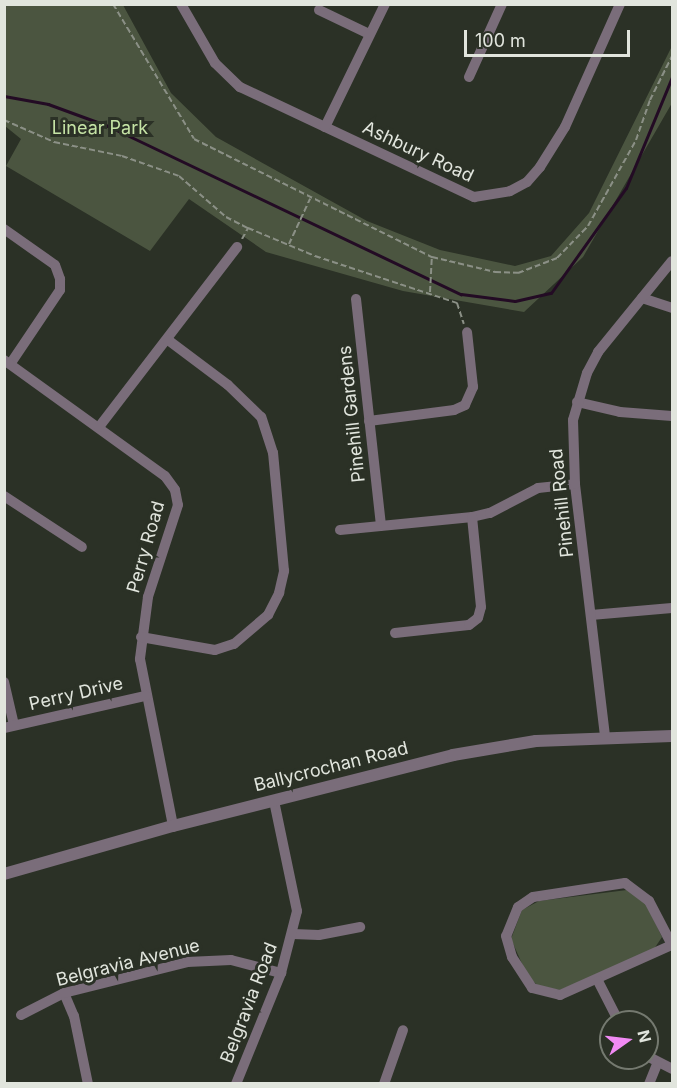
<!DOCTYPE html>
<style>
body{margin:0}
#map{position:relative;width:677px;height:1088px;overflow:hidden;background:#2b3126;font-family:Inter,sans-serif}
div>[style]{position:absolute}
[style*='--x']{left:calc(var(--x)*1px);top:calc(var(--y)*1px);width:calc(var(--w)*1px);rotate:calc(var(--a)*1deg)}
.green>*{inset:0;background:#4b5540}
.stream>*{height:3px;margin:-1.5px;padding:0 1.5px;transform-origin:1.5px;border-radius:1.5px;background:#230b24}
.path>*{height:2px;margin-top:-1px;transform-origin:0;background:repeating-linear-gradient(90deg,#8b9086 0 6px,transparent 0 9px)}
.minor>*{height:10px;margin:-5px;padding:0 5px;transform-origin:5px;border-radius:5px;background:#7a6d7a}
.tertiary>*{height:12px;margin:-6px;padding:0 6px;transform-origin:6px;border-radius:6px;background:#7a6d7a}
span{translate:-50% -50%;white-space:nowrap;text-align:center;line-height:1.15;-webkit-text-stroke:6px #2b3126;paint-order:stroke}
.park-label{font-size:18px;color:#c5e3a5}
.street-label{font-size:18px;color:#e1e5dd}
.frame{position:absolute;inset:0;border:6px solid #e1e5dd;pointer-events:none}
.north{position:absolute;left:599px;top:1010px;width:60px;height:60px;box-sizing:border-box;background:#2b3126;border:2px solid #74796f;border-radius:50%;rotate:76deg;font-size:16px;font-weight:700;line-height:24px;text-align:center;color:#e1e5dd}
.north::after{content:'';display:block;margin:auto;width:21px;height:27px;background:#f18af4;clip-path:polygon(50% 0,100% 100%,50% 72%,0 100%)}
.scale{position:absolute;left:464px;top:30px;width:166px;height:27px;box-sizing:border-box;border:3px solid #e1e5dd;border-top:0;padding-left:8px;font-size:18px;line-height:21px;white-space:nowrap;color:#e1e5dd;-webkit-text-stroke:4px #2b3126;paint-order:stroke}
</style>
<div id="map">
<div class="green">
<div style="clip-path:polygon(5px 4px,123px 5px,171px 93px,216px 137px,367px 221px,440px 250px,515px 266px,551px 256px,589px 213px,672px 46px,672px 103px,583px 257px,524px 312px,403px 291px,266px 252px,189px 199px,150px 251px,6px 166px,21px 139px,5px 126px)"></div>
<div style="clip-path:polygon(627px 890px,645px 902px,662px 937px,652px 952px,560px 990px,541px 988px,528px 977px,511px 939px,522px 910px,539px 901px)"></div>
</div>
<div class="stream">
<div style="--x:4;--y:96;--w:45;--a:10.3"></div>
<div style="--x:48;--y:104;--w:64;--a:20.1"></div>
<div style="--x:108;--y:126;--w:391;--a:25.5"></div>
<div style="--x:461;--y:294;--w:54;--a:7.4"></div>
<div style="--x:515;--y:301;--w:37;--a:-13"></div>
<div style="--x:551;--y:293;--w:129;--a:-54.5"></div>
<div style="--x:626;--y:188;--w:120;--a:-67.5"></div>
</div>
<div class="path">
<div style="--x:113;--y:4;--w:157;--a:59"></div>
<div style="--x:194;--y:139;--w:266;--a:26.4"></div>
<div style="--x:432;--y:257;--w:65;--a:13.4"></div>
<div style="--x:495;--y:272;--w:23;--a:2"></div>
<div style="--x:518;--y:273;--w:42;--a:-21"></div>
<div style="--x:557;--y:258;--w:45;--a:-45.9"></div>
<div style="--x:588;--y:226;--w:98;--a:-60.8"></div>
<div style="--x:636;--y:140;--w:42;--a:-70.7"></div>
<div style="--x:650;--y:100;--w:49;--a:-63.4"></div>
<div style="--x:4;--y:120;--w:55;--a:23.7"></div>
<div style="--x:54;--y:142;--w:69;--a:11.6"></div>
<div style="--x:122;--y:156;--w:60;--a:19.3"></div>
<div style="--x:179;--y:176;--w:62;--a:41.1"></div>
<div style="--x:226;--y:217;--w:25;--a:27"></div>
<div style="--x:248;--y:228;--w:73;--a:22.7"></div>
<div style="--x:315;--y:256;--w:150;--a:18.3"></div>
<div style="--x:457;--y:303;--w:22;--a:72"></div>
<div style="--x:242;--y:239;--w:13;--a:-61"></div>
<div style="--x:289;--y:244;--w:50;--a:-65"></div>
<div style="--x:430;--y:292;--w:35;--a:-87"></div>
</div>
<div class="minor">
<div style="--x:181;--y:4;--w:68;--a:60"></div>
<div style="--x:215;--y:63;--w:35;--a:44"></div>
<div style="--x:240;--y:87;--w:259;--a:25.2"></div>
<div style="--x:474;--y:197;--w:36;--a:-9"></div>
<div style="--x:510;--y:191;--w:19;--a:-28"></div>
<div style="--x:527;--y:182;--w:20;--a:-49"></div>
<div style="--x:540;--y:167;--w:47;--a:-58"></div>
<div style="--x:565;--y:127;--w:135;--a:-65.9"></div>
<div style="--x:319;--y:10;--w:55;--a:25.6"></div>
<div style="--x:469;--y:77;--w:80;--a:-65.7"></div>
<div style="--x:325;--y:127;--w:137;--a:-64"></div>
<div style="--x:4;--y:229;--w:62;--a:35.2"></div>
<div style="--x:55;--y:265;--w:15;--a:70"></div>
<div style="--x:60;--y:279;--w:11;--a:90"></div>
<div style="--x:60;--y:290;--w:88;--a:123.9"></div>
<div style="--x:642;--y:298;--w:32;--a:18"></div>
<div style="--x:356;--y:299;--w:228;--a:83.7"></div>
<div style="--x:4;--y:360;--w:198;--a:35.8"></div>
<div style="--x:165;--y:476;--w:17;--a:54"></div>
<div style="--x:175;--y:490;--w:15;--a:79"></div>
<div style="--x:178;--y:505;--w:97;--a:108.1"></div>
<div style="--x:148;--y:597;--w:63;--a:97.4"></div>
<div style="--x:140;--y:659;--w:170;--a:78.8"></div>
<div style="--x:577;--y:402;--w:44;--a:13.1"></div>
<div style="--x:620;--y:412;--w:52;--a:4.4"></div>
<div style="--x:369;--y:421;--w:86;--a:-7.4"></div>
<div style="--x:454;--y:410;--w:12;--a:-24"></div>
<div style="--x:465;--y:405;--w:20;--a:-66"></div>
<div style="--x:473;--y:387;--w:55;--a:-96.2"></div>
<div style="--x:99;--y:427;--w:227;--a:-52.5"></div>
<div style="--x:4;--y:496;--w:93;--a:33.2"></div>
<div style="--x:340;--y:530;--w:133;--a:-5.6"></div>
<div style="--x:472;--y:517;--w:18;--a:-13"></div>
<div style="--x:490;--y:513;--w:54;--a:-27.5"></div>
<div style="--x:538;--y:488;--w:37;--a:-6"></div>
<div style="--x:591;--y:615;--w:81;--a:-4.9"></div>
<div style="--x:395;--y:633;--w:74;--a:-6.2"></div>
<div style="--x:469;--y:625;--w:11;--a:-38"></div>
<div style="--x:478;--y:618;--w:11;--a:-75"></div>
<div style="--x:481;--y:607;--w:90;--a:-95.7"></div>
<div style="--x:141;--y:637;--w:75;--a:10"></div>
<div style="--x:215;--y:650;--w:20;--a:-18"></div>
<div style="--x:234;--y:644;--w:45;--a:-40.5"></div>
<div style="--x:268;--y:615;--w:25;--a:-63"></div>
<div style="--x:279;--y:593;--w:23;--a:-77"></div>
<div style="--x:284;--y:571;--w:119;--a:-95.3"></div>
<div style="--x:273;--y:453;--w:38;--a:-108"></div>
<div style="--x:261;--y:417;--w:46;--a:-135.9"></div>
<div style="--x:228;--y:385;--w:75;--a:-143.1"></div>
<div style="--x:4;--y:682;--w:44;--a:76.9"></div>
<div style="--x:4;--y:728;--w:145;--a:-12.8"></div>
<div style="--x:605;--y:736;--w:254;--a:-96.8"></div>
<div style="--x:575;--y:484;--w:64;--a:-91.8"></div>
<div style="--x:573;--y:420;--w:49;--a:-73.4"></div>
<div style="--x:587;--y:373;--w:24;--a:-62"></div>
<div style="--x:598;--y:352;--w:117;--a:-50.9"></div>
<div style="--x:293;--y:934;--w:26;--a:2"></div>
<div style="--x:319;--y:935;--w:42;--a:-11"></div>
<div style="--x:672;--y:945;--w:50;--a:-117.6"></div>
<div style="--x:649;--y:901;--w:30;--a:-143"></div>
<div style="--x:625;--y:883;--w:93;--a:171.3"></div>
<div style="--x:533;--y:897;--w:18;--a:146"></div>
<div style="--x:518;--y:907;--w:31;--a:112"></div>
<div style="--x:506;--y:936;--w:22;--a:74"></div>
<div style="--x:512;--y:957;--w:37;--a:57"></div>
<div style="--x:532;--y:988;--w:29;--a:14"></div>
<div style="--x:560;--y:995;--w:123;--a:-24.1"></div>
<div style="--x:598;--y:981;--w:46;--a:62.9"></div>
<div style="--x:64;--y:993;--w:25;--a:67"></div>
<div style="--x:74;--y:1016;--w:69;--a:78.4"></div>
<div style="--x:21;--y:1015;--w:48;--a:-27.1"></div>
<div style="--x:64;--y:993;--w:127;--a:-14.1"></div>
<div style="--x:187;--y:962;--w:44;--a:-2.6"></div>
<div style="--x:231;--y:960;--w:52;--a:14.6"></div>
<div style="--x:647;--y:1056;--w:28;--a:27"></div>
<div style="--x:236;--y:1084;--w:120;--a:-67.9"></div>
<div style="--x:281;--y:973;--w:64;--a:-75.5"></div>
<div style="--x:297;--y:911;--w:112;--a:-101.8"></div>
<div style="--x:384;--y:1084;--w:57;--a:-70.6"></div>
<div style="--x:649;--y:1084;--w:22;--a:-68"></div>
</div>
<div class="tertiary">
<div style="--x:4;--y:874;--w:176;--a:-15.9"></div>
<div style="--x:173;--y:826;--w:289;--a:-14.2"></div>
<div style="--x:453;--y:755;--w:84;--a:-9.6"></div>
<div style="--x:536;--y:741;--w:136;--a:-2.1"></div>
</div>
<div class="park-label">
<span style="left:100px;top:128px">Linear Park</span>
</div>
<div class="street-label">
<span style="left:418px;top:152px;rotate:25deg">Ashbury Road</span>
<span style="left:352px;top:414px;rotate:-96deg">Pinehill Gardens</span>
<span style="left:562px;top:503px;rotate:-96deg">Pinehill Road</span>
<span style="left:146px;top:547px;rotate:-74deg">Perry Road</span>
<span style="left:76px;top:694px;rotate:-13deg">Perry Drive</span>
<span style="left:331px;top:767px;rotate:-14deg">Ballycrochan Road</span>
<span style="left:128px;top:963px;rotate:-14deg">Belgravia Avenue</span>
<span style="left:249px;top:1003px;rotate:-69deg">Belgravia Road</span>
</div>
<div class="frame"></div>
<div class="north">N</div>
<div class="scale">100 m</div>
</div>
